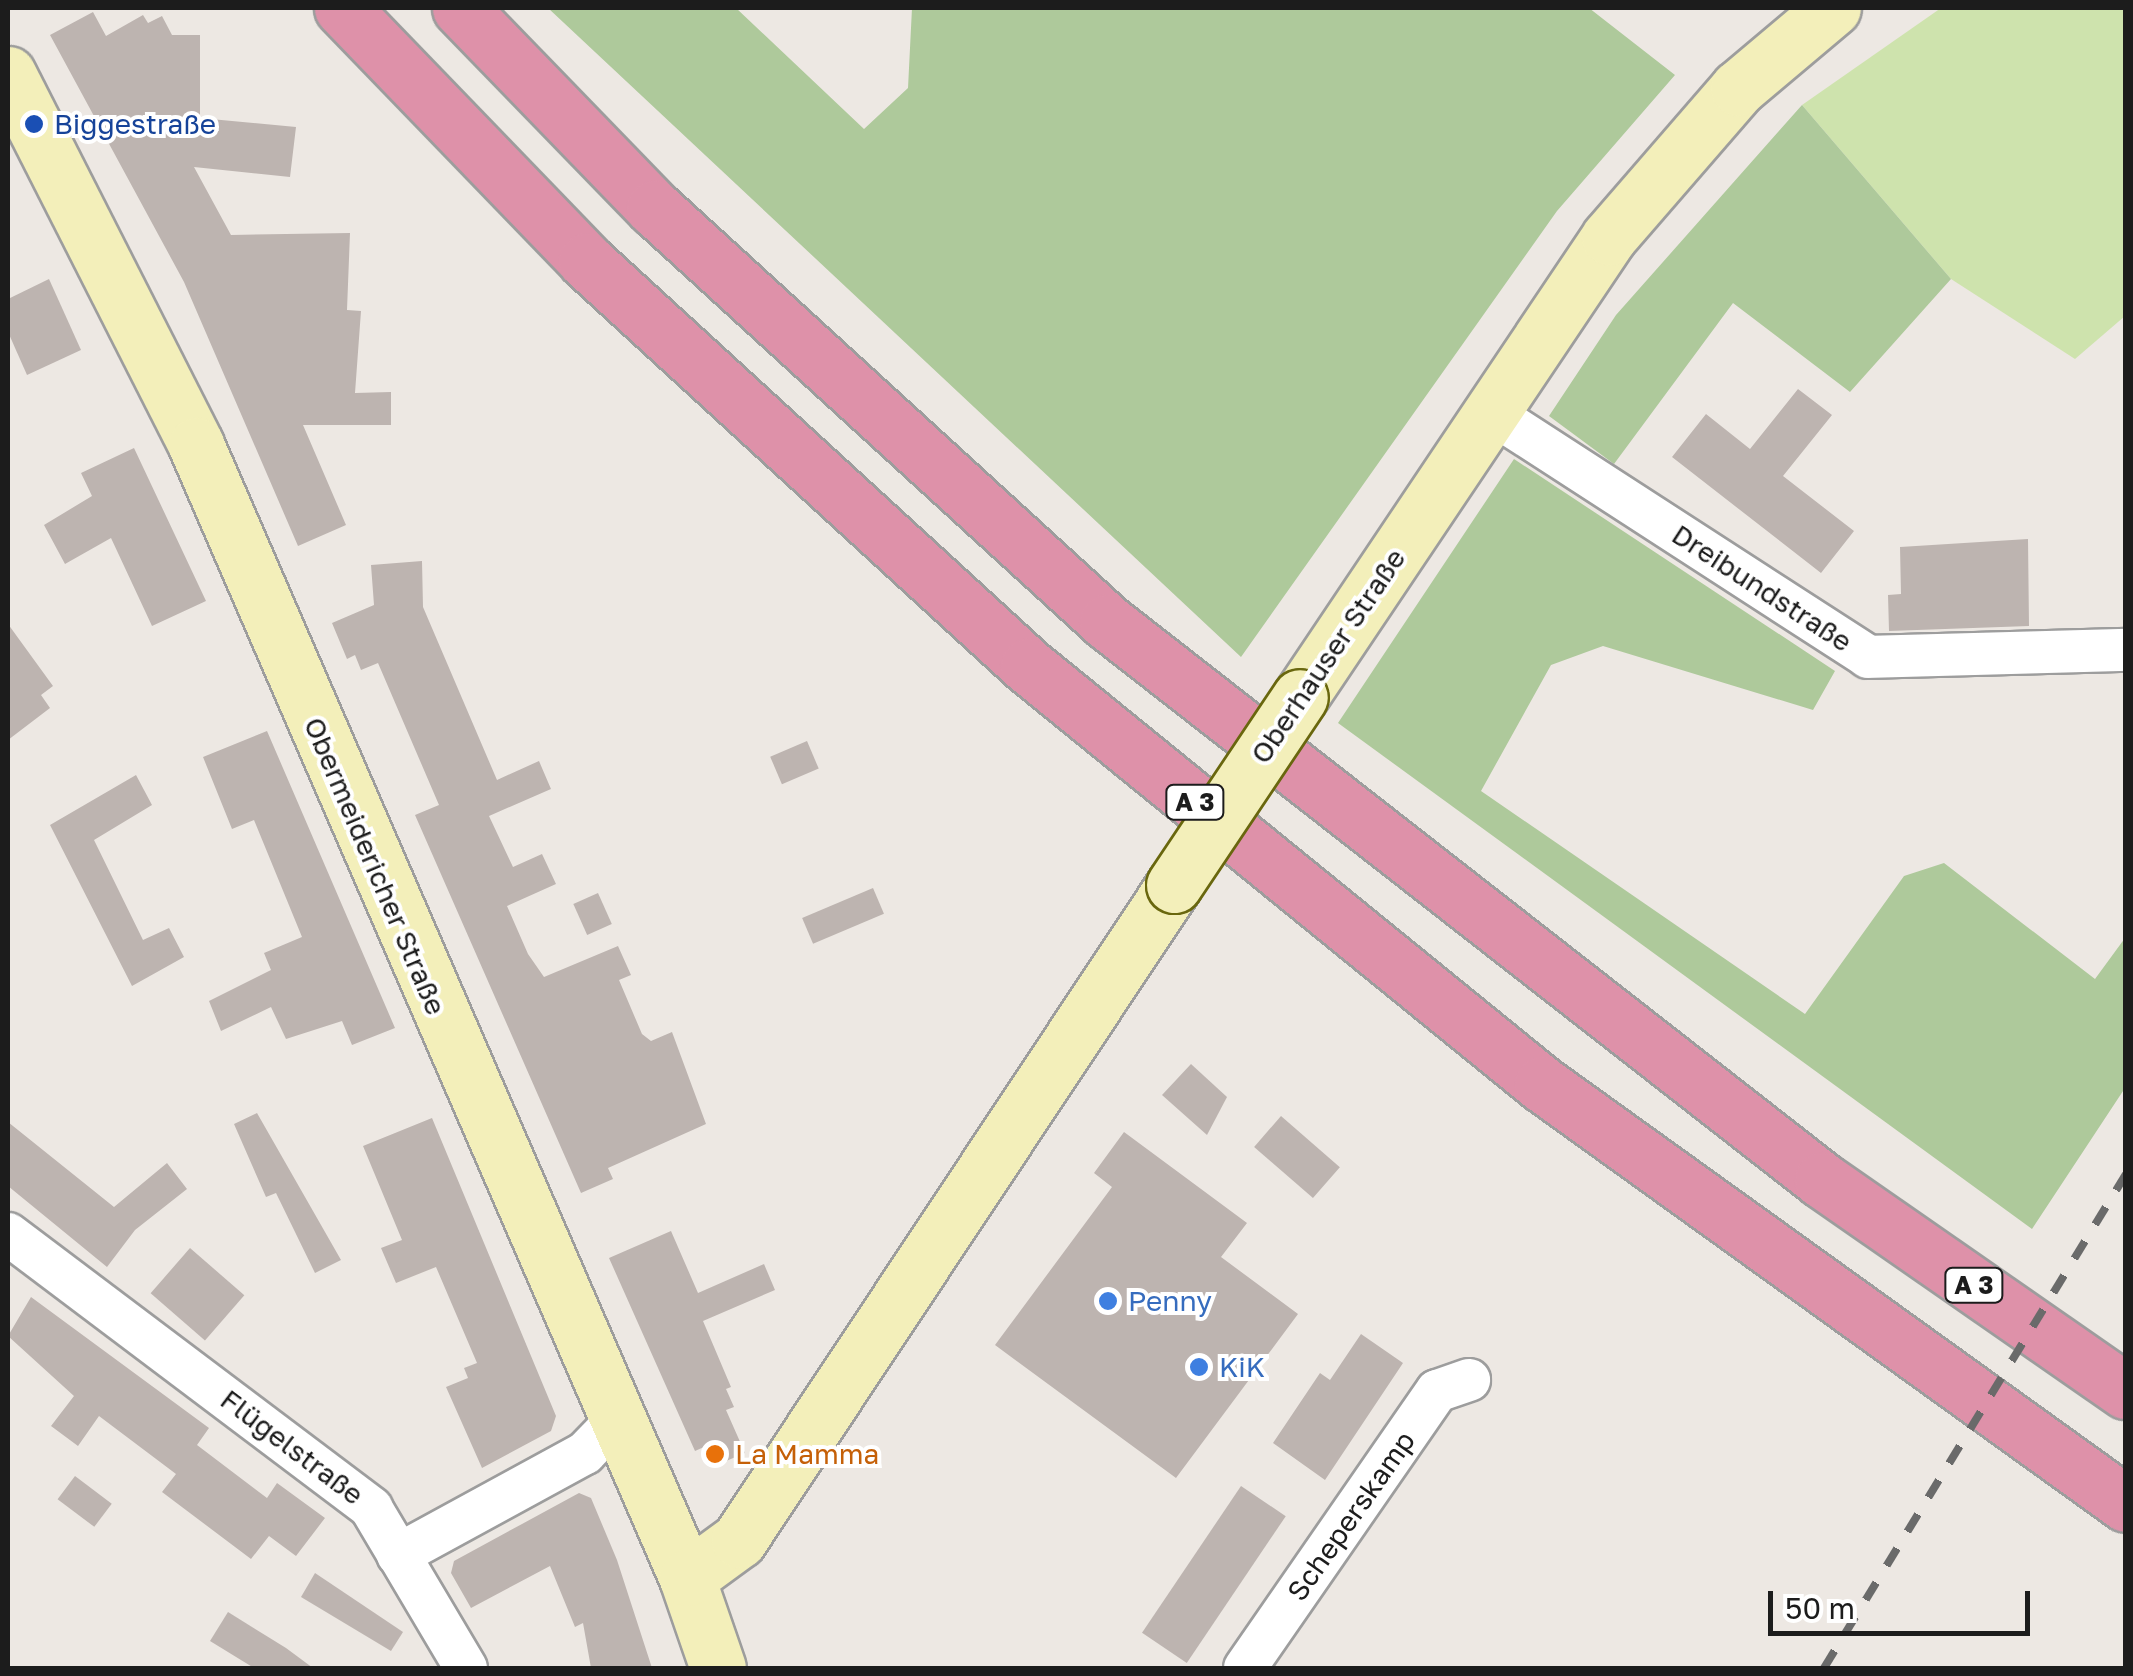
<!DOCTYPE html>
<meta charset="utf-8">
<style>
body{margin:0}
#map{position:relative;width:2133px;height:1676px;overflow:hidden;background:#ede8e3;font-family:"Golos Text",sans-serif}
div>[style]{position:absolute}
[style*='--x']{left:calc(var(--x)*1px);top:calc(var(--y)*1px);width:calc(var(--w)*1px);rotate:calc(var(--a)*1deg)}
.grass>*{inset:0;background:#cee3ad}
.forest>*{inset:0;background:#aec99b}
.building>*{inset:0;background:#bdb4b0;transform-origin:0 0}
.roads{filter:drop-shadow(2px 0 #9d9d9d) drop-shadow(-2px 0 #9d9d9d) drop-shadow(0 2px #9d9d9d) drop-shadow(0 -2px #9d9d9d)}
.street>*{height:42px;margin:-21px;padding:0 21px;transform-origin:21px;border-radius:21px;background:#fff}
.secondary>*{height:55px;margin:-27.5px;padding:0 27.5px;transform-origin:27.5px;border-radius:27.5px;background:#f3efba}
.highway>*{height:55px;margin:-27.5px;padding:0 27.5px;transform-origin:27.5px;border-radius:27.5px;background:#de91a9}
.rail>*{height:8px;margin-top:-4px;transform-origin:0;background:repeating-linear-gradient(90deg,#6a6a6a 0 20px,transparent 0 40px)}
.bridges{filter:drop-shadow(2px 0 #69670e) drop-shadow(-2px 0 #69670e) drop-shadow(0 2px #69670e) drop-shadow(0 -2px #69670e)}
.secondary-bridge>*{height:55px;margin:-27.5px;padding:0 27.5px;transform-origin:27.5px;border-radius:27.5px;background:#f3efba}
.dots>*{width:28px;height:28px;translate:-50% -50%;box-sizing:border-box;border:5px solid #fff;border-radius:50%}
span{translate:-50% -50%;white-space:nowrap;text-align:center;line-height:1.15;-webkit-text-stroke:8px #fff;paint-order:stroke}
.shield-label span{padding:2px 8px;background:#fff;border:2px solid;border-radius:8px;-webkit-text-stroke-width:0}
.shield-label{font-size:25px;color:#1c1c1c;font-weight:700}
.transit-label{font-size:28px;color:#164399}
.left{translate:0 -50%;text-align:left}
.street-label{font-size:28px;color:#1c1c1c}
.shop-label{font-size:28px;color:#366cbe}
.food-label{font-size:28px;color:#c56008}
.frame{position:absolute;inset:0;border:10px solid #1c1c1c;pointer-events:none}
.scale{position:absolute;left:1768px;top:1591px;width:262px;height:45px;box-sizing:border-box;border:5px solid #1c1c1c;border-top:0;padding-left:12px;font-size:30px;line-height:35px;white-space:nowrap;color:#1c1c1c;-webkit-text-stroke:8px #fff;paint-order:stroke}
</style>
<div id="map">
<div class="grass">
<div style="clip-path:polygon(1941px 8px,2125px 8px,2125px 316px,2075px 359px,1951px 279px,1802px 105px)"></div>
</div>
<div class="forest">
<div style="clip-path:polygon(548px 8px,736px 8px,864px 129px,908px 88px,912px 8px,1589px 8px,1675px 75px,1557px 211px,1241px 657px)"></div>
<div style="clip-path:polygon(1802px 105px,1951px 279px,1850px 392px,1733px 303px,1614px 464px,1549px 416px,1616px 315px)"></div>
<div style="clip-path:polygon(1514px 459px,1835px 671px,1813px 710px,1603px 646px,1551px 665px,1481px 791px,1805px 1014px,1904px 876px,1944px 863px,2095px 979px,2125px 938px,2125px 1088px,2032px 1229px,1338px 723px)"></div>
</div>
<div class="building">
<div style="clip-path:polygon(93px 12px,106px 36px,143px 15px,148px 23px,162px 16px,172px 35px,200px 35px,200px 118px,296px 127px,290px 177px,194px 167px,231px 235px,350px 233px,347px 310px,361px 311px,355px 393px,391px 392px,391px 425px,303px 425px,346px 525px,298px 546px,184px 282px,50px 35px)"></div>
<div style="clip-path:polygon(49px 279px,81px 350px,27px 375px,8px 332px,8px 299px)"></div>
<div style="clip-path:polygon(1798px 389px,1832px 415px,1783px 476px,1854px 531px,1821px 573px,1672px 457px,1706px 414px,1750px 449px)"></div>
<div style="clip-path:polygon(134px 448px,206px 601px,152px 626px,111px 538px,65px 564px,44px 525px,92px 496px,81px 473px)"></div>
<div style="clip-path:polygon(2028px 539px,2029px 626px,1889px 631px,1888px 595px,1901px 594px,1900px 547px)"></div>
<div style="clip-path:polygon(422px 561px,423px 607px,497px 780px,539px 761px,551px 789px,489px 816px,513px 867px,542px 854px,556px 884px,507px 906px,528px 954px,544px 977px,618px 946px,631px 975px,619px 980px,642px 1034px,651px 1041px,672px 1032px,706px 1124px,608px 1168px,613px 1179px,581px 1193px,415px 815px,439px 805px,378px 663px,361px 670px,355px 655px,347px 659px,332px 623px,374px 605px,371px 565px)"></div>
<div style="clip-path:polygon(8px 624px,53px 686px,41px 695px,50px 708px,8px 740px)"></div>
<div style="clip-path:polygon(267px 731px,395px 1028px,352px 1045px,342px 1021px,286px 1039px,271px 1007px,221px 1031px,209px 1001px,271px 970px,264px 953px,302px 937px,254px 820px,232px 829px,203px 757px)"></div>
<div style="left:807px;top:741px;width:30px;height:40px;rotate:67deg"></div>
<div style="clip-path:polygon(136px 775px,152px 805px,94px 840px,143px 940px,169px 928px,184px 957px,132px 986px,50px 825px)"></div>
<div style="left:873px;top:888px;width:28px;height:77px;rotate:67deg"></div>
<div style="left:598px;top:893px;width:34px;height:27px;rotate:66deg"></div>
<div style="clip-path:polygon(1191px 1064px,1227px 1097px,1207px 1135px,1162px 1095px)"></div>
<div style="clip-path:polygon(257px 1113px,341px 1260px,315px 1273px,276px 1193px,266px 1197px,234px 1124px)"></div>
<div style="left:1281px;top:1116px;width:78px;height:41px;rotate:41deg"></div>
<div style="clip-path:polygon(432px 1118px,556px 1416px,551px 1431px,482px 1468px,446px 1387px,468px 1378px,464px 1368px,477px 1363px,436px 1267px,396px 1283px,381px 1248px,402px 1240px,363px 1146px)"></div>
<div style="clip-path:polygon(8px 1122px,114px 1207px,167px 1163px,187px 1189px,135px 1230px,107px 1267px,8px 1186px)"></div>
<div style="clip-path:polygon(1124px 1132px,1247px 1223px,1221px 1257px,1298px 1314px,1176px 1478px,995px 1345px,1112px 1187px,1094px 1173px)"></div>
<div style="clip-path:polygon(671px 1231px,698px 1293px,764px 1264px,775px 1290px,703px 1321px,731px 1387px,726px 1389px,734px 1407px,726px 1410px,745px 1453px,712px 1467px,704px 1447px,695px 1451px,609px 1258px)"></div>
<div style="left:190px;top:1248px;width:72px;height:60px;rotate:41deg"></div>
<div style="clip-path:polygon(31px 1297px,209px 1428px,197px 1445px,267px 1498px,277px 1483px,325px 1518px,296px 1556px,269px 1536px,251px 1559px,162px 1492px,176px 1474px,99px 1416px,78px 1446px,51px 1426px,74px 1396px,8px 1336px)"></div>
<div style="clip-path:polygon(1361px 1334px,1403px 1363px,1325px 1480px,1273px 1443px,1320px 1373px,1330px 1380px)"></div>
<div style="left:75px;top:1476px;width:46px;height:29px;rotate:37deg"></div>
<div style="left:1241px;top:1486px;width:54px;height:177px;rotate:34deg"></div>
<div style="clip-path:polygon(579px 1493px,591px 1498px,617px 1560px,652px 1668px,591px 1668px,583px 1623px,575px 1627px,550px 1566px,471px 1608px,451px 1573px,454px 1561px)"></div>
<div style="clip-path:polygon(315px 1573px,403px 1632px,391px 1651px,301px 1597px)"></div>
<div style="clip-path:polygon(228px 1612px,286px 1648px,313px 1668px,254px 1668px,210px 1641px)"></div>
</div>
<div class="roads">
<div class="street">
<div style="--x:1490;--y:412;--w:450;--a:32.9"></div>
<div style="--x:1868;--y:657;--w:258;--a:-1.6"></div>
<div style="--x:8;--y:1234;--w:455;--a:37"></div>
<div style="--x:371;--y:1508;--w:186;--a:59.3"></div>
<div style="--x:398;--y:1555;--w:213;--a:-28.6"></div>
<div style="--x:585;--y:1453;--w:47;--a:-45.9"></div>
<div style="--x:1245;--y:1668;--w:337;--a:-55.3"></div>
<div style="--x:1437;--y:1391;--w:34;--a:-19"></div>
</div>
<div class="secondary">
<div style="--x:8;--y:74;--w:416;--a:63.1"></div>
<div style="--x:196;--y:445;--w:1235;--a:66.57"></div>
<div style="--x:687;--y:1578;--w:95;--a:71"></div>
<div style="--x:1300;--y:697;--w:554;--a:-56.11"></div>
<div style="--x:1609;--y:237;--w:197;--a:-49.1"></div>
<div style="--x:1738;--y:88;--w:124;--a:-40.1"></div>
<div style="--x:687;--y:1578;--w:64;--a:-36.2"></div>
<div style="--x:739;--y:1540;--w:786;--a:-56.41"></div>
</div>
<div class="highway">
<div style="--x:342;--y:8;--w:351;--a:46"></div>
<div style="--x:586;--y:261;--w:599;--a:42.5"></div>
<div style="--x:1028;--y:666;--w:663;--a:39.12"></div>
<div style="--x:1542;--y:1084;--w:719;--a:35.72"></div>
<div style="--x:460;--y:8;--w:279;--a:45.9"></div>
<div style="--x:654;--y:208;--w:614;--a:42.42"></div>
<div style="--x:1107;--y:622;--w:907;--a:37.97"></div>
<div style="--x:1822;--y:1180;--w:370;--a:34.8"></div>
</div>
</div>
<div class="rail">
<div style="--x:1824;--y:1668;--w:579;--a:-58.56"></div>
</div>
<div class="bridges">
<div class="secondary-bridge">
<div style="--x:1174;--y:885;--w:226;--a:-56.2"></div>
</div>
</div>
<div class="dots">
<div style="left:34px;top:124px;background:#1a4fb4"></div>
<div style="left:1108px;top:1301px;background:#3f7fe0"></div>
<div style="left:1199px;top:1367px;background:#3f7fe0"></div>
<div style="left:715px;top:1454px;background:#e8710a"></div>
</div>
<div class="shield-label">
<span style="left:1195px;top:802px">A 3</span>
<span style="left:1974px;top:1285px">A 3</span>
</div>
<div class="transit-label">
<span class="left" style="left:54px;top:124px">Biggestraße</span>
</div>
<div class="street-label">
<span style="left:1762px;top:588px;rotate:33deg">Dreibundstraße</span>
<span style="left:1328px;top:656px;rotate:-56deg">Oberhauser Straße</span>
<span style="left:375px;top:866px;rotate:67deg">Obermeidericher Straße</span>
<span style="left:292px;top:1447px;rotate:37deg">Flügelstraße</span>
<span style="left:1351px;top:1516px;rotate:-55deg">Scheperskamp</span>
</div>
<div class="shop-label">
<span class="left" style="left:1128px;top:1301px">Penny</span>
<span class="left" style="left:1219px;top:1367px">KiK</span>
</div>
<div class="food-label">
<span class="left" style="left:735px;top:1454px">La Mamma</span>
</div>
<div class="frame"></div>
<div class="scale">50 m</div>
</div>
